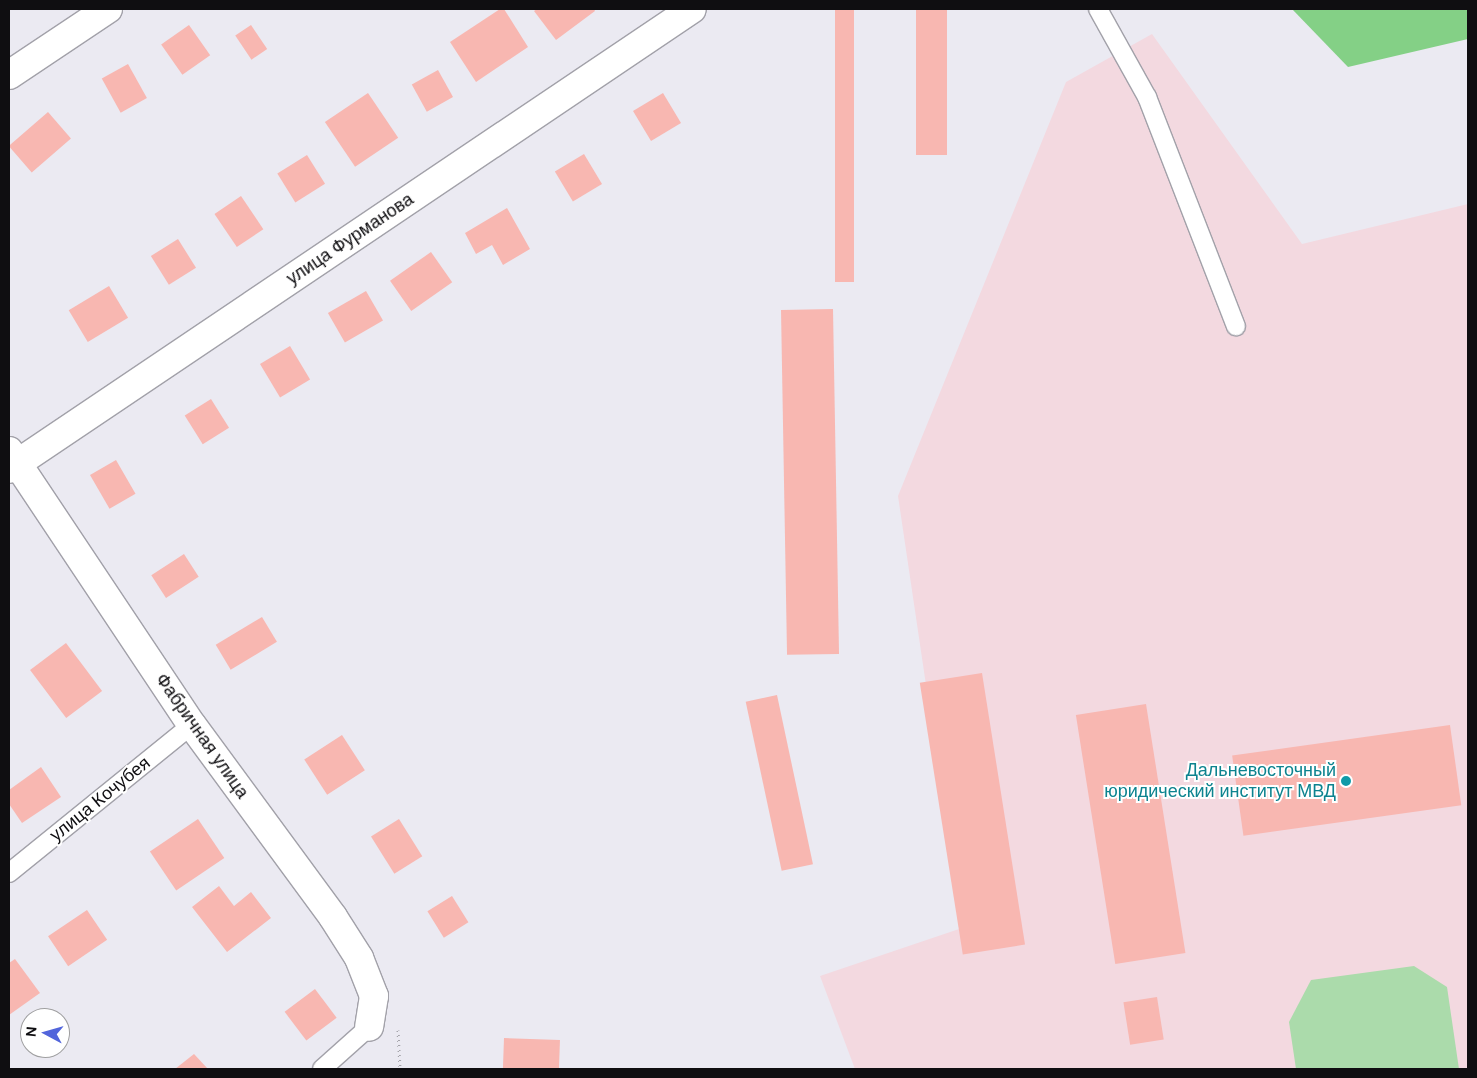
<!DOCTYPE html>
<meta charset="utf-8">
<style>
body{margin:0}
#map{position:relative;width:1477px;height:1078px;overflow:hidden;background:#ebeaf2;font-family:"DM Sans",sans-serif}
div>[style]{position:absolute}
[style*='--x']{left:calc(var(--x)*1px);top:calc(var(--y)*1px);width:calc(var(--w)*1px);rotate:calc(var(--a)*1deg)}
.education>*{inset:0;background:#f3d9e0}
.green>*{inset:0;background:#abdbab}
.forest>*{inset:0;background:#84d086}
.building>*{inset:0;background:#f8b7b1;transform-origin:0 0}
.path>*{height:3px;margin-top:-1.5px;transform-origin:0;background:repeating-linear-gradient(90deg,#a4a3a9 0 1px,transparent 0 5px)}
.roads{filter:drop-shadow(1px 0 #a2a1a9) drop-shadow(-1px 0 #a2a1a9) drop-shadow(0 1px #a2a1a9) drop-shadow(0 -1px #a2a1a9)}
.lane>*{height:18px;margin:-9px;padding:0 9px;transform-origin:9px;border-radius:9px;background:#fff}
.street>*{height:28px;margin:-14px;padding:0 14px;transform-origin:14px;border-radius:14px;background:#fff}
.dots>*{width:14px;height:14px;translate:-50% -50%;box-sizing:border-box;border:2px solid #fff;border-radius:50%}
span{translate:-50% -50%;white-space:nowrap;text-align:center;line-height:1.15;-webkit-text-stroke:4px #fff;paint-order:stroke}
.street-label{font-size:18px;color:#0f0e11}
.culture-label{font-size:18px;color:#0d838f}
.right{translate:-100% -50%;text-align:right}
.frame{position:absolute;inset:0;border:10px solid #0f0e11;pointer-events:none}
.north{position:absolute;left:20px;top:1008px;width:50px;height:50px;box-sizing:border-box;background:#fff;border:1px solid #9f9fa0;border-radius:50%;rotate:276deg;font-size:14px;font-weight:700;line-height:20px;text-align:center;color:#0f0e11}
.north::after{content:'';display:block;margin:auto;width:18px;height:22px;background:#5265db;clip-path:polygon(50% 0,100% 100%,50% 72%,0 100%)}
</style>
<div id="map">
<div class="education">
<div style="clip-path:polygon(1152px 34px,1302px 244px,1468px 204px,1468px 1069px,855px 1069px,820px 976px,962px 928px,898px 496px,1066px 82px)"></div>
</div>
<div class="green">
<div style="clip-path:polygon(1414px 966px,1447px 987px,1459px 1069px,1296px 1069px,1289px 1022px,1311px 980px)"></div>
</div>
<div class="forest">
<div style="clip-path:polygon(1292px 9px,1468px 9px,1468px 39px,1348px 67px)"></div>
</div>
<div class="building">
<div style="clip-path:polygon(500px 9px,504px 9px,528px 47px,476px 82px,450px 42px)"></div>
<div style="clip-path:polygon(537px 9px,594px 9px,595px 11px,556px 40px,534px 11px)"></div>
<div style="left:835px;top:9px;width:19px;height:273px"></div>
<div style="left:916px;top:9px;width:31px;height:146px"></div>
<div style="left:189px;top:25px;width:37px;height:34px;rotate:55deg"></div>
<div style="left:251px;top:25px;width:29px;height:19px;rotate:56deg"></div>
<div style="left:128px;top:64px;width:39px;height:30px;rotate:61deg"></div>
<div style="left:438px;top:70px;width:31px;height:30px;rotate:61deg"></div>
<div style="left:368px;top:93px;width:54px;height:52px;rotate:56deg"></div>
<div style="left:663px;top:93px;width:35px;height:35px;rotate:59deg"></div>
<div style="left:48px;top:112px;width:35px;height:52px;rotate:49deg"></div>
<div style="left:584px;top:154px;width:35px;height:34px;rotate:59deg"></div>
<div style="left:307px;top:155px;width:34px;height:35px;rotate:58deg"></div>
<div style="left:241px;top:196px;width:40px;height:32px;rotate:56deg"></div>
<div style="clip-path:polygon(507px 208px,530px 249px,503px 265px,492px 245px,476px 254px,465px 233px)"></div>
<div style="left:178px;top:239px;width:34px;height:32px;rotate:58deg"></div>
<div style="left:431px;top:252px;width:37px;height:50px;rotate:55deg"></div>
<div style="left:109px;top:286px;width:37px;height:47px;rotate:59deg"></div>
<div style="left:366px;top:291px;width:34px;height:44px;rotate:60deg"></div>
<div style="left:833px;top:309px;width:345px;height:52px;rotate:89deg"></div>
<div style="left:290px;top:346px;width:39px;height:35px;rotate:59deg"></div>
<div style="left:211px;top:399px;width:34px;height:31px;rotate:58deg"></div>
<div style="left:116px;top:460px;width:39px;height:30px;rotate:60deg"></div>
<div style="left:184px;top:554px;width:27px;height:39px;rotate:57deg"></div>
<div style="left:262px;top:617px;width:29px;height:54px;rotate:59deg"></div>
<div style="left:66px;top:643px;width:60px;height:45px;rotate:53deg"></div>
<div style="left:982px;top:673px;width:275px;height:63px;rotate:81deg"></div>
<div style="left:777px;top:695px;width:173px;height:32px;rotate:78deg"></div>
<div style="left:1146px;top:704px;width:252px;height:71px;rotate:81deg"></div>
<div style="left:1450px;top:725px;width:81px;height:220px;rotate:82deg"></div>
<div style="left:342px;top:735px;width:42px;height:45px;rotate:57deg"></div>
<div style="clip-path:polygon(41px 767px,61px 797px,22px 823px,9px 804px,9px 790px)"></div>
<div style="left:198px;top:819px;width:47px;height:58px;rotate:56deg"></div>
<div style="left:399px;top:819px;width:44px;height:33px;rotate:58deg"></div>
<div style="clip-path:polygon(219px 886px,234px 906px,251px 892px,271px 918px,227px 952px,192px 907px)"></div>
<div style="left:452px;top:896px;width:31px;height:29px;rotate:58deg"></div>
<div style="left:87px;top:910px;width:36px;height:47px;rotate:56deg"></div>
<div style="clip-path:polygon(15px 959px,40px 993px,9px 1015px,9px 963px)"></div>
<div style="left:315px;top:989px;width:36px;height:38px;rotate:53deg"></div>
<div style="left:1157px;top:997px;width:43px;height:34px;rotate:81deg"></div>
<div style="left:504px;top:1038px;width:56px;height:31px;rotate:2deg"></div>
<div style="clip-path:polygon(194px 1054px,208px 1069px,175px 1069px)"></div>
</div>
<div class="path">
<div style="--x:398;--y:1030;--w:39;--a:87"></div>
</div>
<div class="roads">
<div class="lane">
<div style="--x:1098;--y:9;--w:101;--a:60.9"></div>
<div style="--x:1147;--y:97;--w:246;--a:68.8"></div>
<div style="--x:9;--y:873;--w:235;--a:-39"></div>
<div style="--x:322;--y:1069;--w:63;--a:-41.8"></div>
</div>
<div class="street">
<div style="--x:9;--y:75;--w:119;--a:-33.7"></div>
<div style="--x:9;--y:451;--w:329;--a:56.3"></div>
<div style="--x:192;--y:725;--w:238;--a:53.7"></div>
<div style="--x:333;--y:917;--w:49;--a:57.6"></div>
<div style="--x:359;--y:958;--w:41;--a:68.5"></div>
<div style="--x:374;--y:996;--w:31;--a:99"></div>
<div style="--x:9;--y:469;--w:823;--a:-33.96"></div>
</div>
</div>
<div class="dots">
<div style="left:1346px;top:781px;background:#0f9aa8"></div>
</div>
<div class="street-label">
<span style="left:350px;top:239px;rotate:-34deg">улица Фурманова</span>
<span style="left:202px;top:736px;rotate:55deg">Фабричная улица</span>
<span style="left:100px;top:799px;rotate:-39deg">улица Кочубея</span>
</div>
<div class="culture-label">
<span class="right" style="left:1336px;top:781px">Дальневосточный<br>юридический институт МВД</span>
</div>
<div class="frame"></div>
<div class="north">N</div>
</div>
